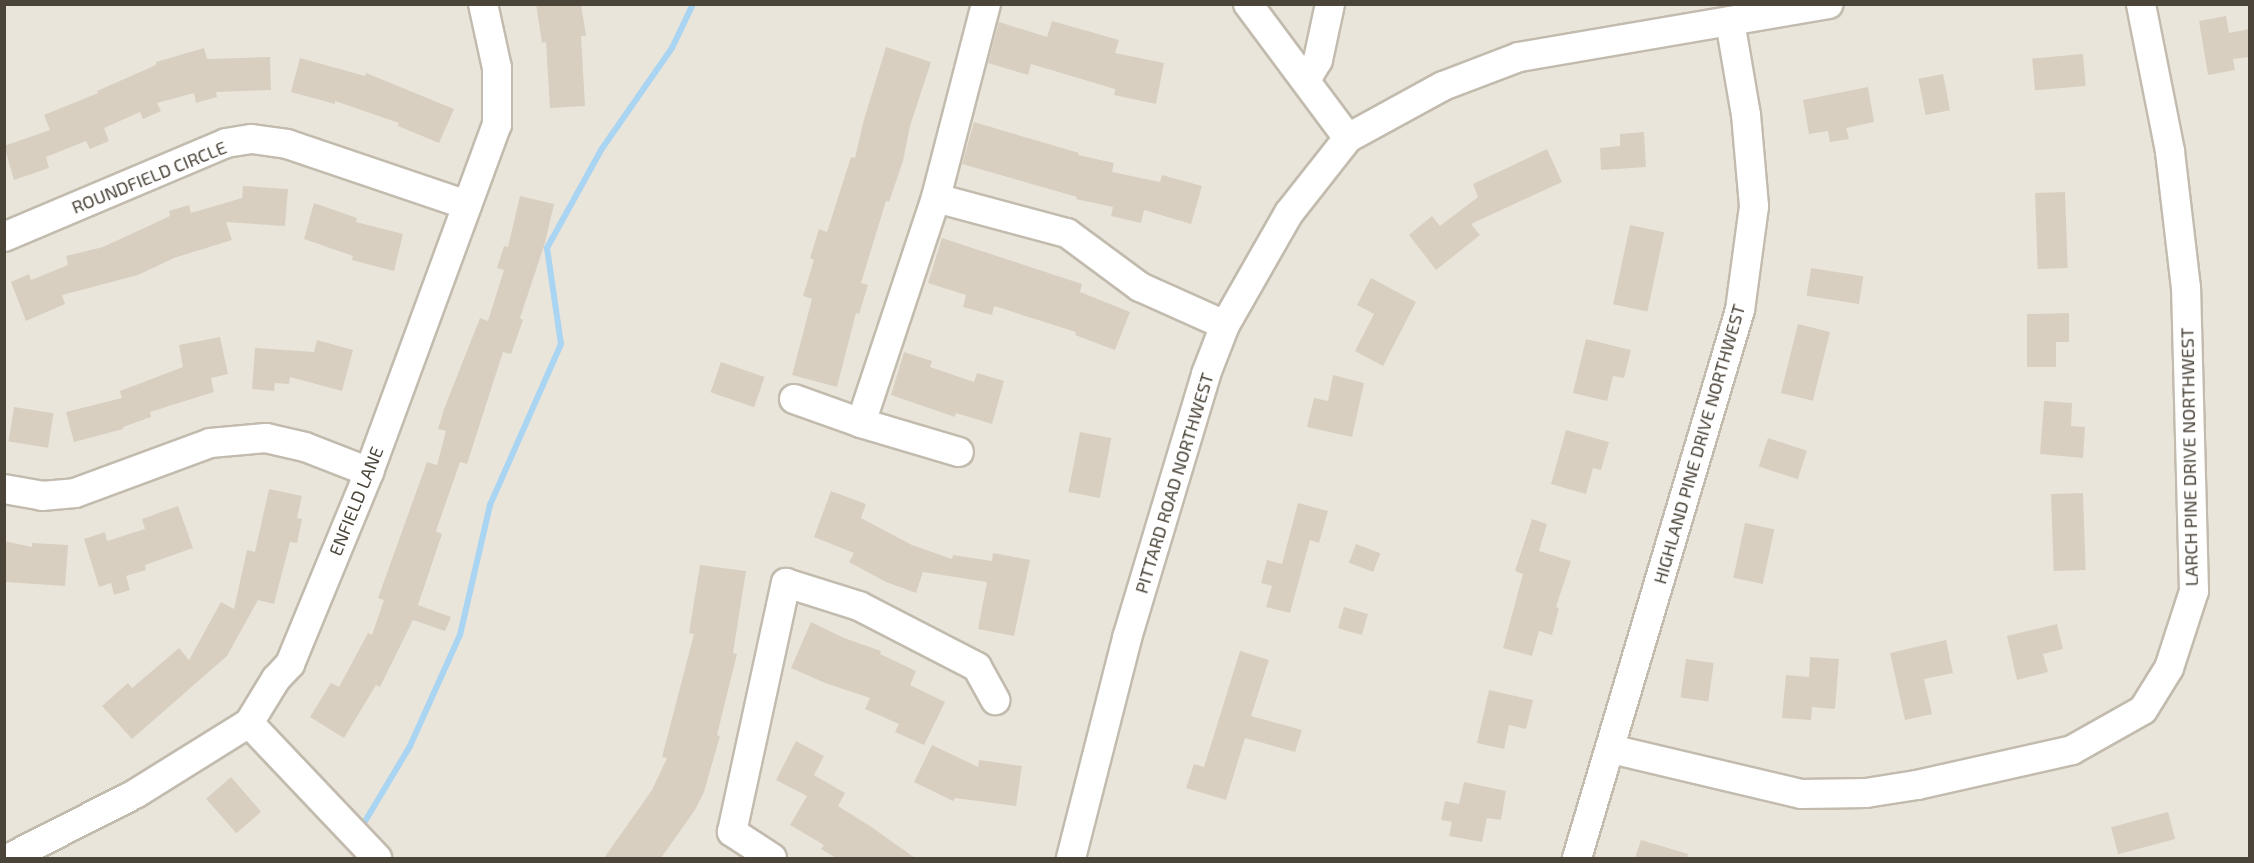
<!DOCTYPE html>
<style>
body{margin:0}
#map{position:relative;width:2254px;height:863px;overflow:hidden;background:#f6f3ec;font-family:"Exo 2",sans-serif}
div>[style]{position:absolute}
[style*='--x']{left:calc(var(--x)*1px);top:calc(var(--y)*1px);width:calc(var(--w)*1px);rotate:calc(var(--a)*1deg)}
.residential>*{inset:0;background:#eae5da;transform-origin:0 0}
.stream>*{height:6px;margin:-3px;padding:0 3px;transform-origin:3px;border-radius:3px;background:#a9d4f2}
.building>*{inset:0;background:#d8cfc1;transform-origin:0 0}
.roads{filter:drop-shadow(2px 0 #c2bbae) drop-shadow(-2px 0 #c2bbae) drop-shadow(0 2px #c2bbae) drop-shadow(0 -2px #c2bbae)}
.minor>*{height:28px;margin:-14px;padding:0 14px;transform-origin:14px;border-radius:14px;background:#fff}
span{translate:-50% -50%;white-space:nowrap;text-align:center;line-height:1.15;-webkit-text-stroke:5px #fff;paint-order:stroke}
.street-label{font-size:18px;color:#4b4439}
.frame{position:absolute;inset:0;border:6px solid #4b4439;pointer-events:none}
</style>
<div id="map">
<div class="residential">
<div style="left:5px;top:5px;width:2244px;height:853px"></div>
</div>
<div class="stream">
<div style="--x:361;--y:828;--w:96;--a:-59.1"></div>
<div style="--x:410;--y:746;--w:122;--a:-65.8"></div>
<div style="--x:460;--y:635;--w:133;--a:-77"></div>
<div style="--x:490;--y:505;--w:176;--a:-66.2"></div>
<div style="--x:561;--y:344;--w:97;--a:-98.3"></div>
<div style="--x:547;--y:248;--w:112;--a:-61.1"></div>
<div style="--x:601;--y:150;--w:124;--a:-55.2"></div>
<div style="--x:672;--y:48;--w:49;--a:-64.5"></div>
</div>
<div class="building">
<div style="clip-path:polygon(536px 4px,581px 4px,586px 36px,581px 36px,585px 106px,550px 108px,546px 42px,542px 43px)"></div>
<div style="clip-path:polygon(2226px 16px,2229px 33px,2250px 29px,2250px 57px,2233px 59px,2235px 70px,2208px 75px,2199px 21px)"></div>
<div style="clip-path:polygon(1052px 21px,1119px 40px,1115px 53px,1164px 63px,1156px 104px,1114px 95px,1115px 89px,1031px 64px,1028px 75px,988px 63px,999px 22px,1047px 37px)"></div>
<div style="clip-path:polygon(886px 47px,931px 62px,910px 126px,903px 161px,889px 202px,886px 201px,861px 283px,868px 285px,859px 314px,856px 313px,837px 387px,792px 375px,812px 299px,803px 296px,814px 260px,810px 258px,819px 229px,827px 232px,851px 157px,855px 158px,863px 123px)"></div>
<div style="clip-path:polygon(204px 48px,207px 59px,270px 57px,271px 90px,216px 92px,217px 97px,196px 103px,194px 93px,157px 103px,161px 111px,143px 119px,140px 112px,104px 128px,109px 141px,90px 149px,86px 141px,46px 157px,49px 168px,14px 180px,4px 146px,50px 130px,44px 115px,98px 93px,97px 91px,156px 65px,156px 62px)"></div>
<div style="left:2083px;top:54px;width:32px;height:51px;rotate:85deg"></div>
<div style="clip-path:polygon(300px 58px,365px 76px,366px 73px,454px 109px,439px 143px,398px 126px,399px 123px,335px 101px,335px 104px,291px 92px)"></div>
<div style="left:1943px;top:74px;width:37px;height:25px;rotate:79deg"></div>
<div style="clip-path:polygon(1868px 87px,1874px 122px,1846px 128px,1849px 139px,1830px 142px,1828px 131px,1809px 134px,1803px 100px)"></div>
<div style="clip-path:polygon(974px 122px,1079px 153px,1078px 155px,1114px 163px,1112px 172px,1160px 182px,1162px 175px,1202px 186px,1191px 224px,1144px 210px,1141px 223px,1111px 216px,1113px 207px,1076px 199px,1077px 197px,962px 164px)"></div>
<div style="clip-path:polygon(1644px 132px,1646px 167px,1601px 170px,1600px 148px,1620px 146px,1620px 134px)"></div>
<div style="clip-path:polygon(1547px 149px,1562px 182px,1471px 224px,1480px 235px,1436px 270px,1409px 235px,1432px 216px,1440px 226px,1478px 197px,1473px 184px)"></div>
<div style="clip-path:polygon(243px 186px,288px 189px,285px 226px,226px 222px,232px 240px,174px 258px,138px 275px,62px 295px,65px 304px,26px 321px,11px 282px,29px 274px,31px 280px,68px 265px,66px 256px,103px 247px,170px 216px,169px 211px,189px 205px,191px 213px,242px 198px)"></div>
<div style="left:2065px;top:192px;width:76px;height:30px;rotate:88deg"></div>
<div style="clip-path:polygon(520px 196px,554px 204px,545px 243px,520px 318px,523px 320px,511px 354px,503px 352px,467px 464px,460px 462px,436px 531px,442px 534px,418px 605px,451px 617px,445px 631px,413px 620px,380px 687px,376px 685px,344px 738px,310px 717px,331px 683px,339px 687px,368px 633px,372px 635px,384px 600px,378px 598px,427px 462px,437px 465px,446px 431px,438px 429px,444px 409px,480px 318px,488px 321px,504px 270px,497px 268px,504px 246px,508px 247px)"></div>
<div style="clip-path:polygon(314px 203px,357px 218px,356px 222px,403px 234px,394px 271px,352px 260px,353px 256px,304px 239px)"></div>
<div style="left:1630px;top:225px;width:35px;height:81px;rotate:12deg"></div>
<div style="clip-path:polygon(942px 238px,1082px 284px,1080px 292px,1130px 312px,1115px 350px,1075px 335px,1076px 332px,994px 306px,992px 315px,963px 307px,966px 295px,928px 283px)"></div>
<div style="left:1811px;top:268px;width:53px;height:28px;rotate:9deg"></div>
<div style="clip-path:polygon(1371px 278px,1416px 302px,1383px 366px,1355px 351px,1374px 314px,1357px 305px)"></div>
<div style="clip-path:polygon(2069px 313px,2069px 342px,2056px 342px,2056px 367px,2027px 367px,2027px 314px)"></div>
<div style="left:1798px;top:324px;width:33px;height:71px;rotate:14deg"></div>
<div style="clip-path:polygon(220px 337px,228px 374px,211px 378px,214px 392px,150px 412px,151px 417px,123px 427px,123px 429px,74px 442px,66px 412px,122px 398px,120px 391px,183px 367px,179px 345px)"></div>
<div style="clip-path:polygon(1586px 339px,1631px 350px,1624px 378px,1613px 376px,1607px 401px,1573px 393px)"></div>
<div style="clip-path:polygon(317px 340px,353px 350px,342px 391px,290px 377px,289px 384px,275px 383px,274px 391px,252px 389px,255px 348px,314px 352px)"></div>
<div style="clip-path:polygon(904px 352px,932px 361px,930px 367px,974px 382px,977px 373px,1004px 381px,992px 424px,956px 413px,955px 417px,891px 395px)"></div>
<div style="left:721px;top:362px;width:46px;height:32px;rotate:19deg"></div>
<div style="clip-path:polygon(1333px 375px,1364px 383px,1352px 437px,1307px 427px,1314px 398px,1328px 401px)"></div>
<div style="clip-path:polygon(2044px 401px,2072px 403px,2071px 426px,2085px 427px,2083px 458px,2040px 454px)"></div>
<div style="left:14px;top:407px;width:40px;height:35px;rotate:9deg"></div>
<div style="clip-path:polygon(1566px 430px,1609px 442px,1601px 470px,1593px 468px,1586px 494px,1551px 484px)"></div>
<div style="left:1080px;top:432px;width:32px;height:61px;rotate:11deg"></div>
<div style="left:1768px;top:438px;width:41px;height:30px;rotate:18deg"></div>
<div style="clip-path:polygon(269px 489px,302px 496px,297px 518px,302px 519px,297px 543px,290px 542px,274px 604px,258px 600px,227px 656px,132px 739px,102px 706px,128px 683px,132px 688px,179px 648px,189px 660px,221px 602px,234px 609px,247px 550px,255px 552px)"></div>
<div style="clip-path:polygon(831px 491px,866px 504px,861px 518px,912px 545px,952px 559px,953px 555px,992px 561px,993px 553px,1030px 560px,1014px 636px,978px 629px,987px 582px,923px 572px,916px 593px,886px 582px,849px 562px,854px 553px,814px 537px)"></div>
<div style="left:2083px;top:493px;width:77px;height:32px;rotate:88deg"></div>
<div style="clip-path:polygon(1298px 503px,1328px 511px,1319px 543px,1310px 540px,1290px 613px,1266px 607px,1272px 586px,1261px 583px,1267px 560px,1282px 564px)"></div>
<div style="clip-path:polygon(178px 506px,193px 548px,145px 565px,146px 570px,126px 576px,130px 590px,114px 595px,111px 583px,99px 587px,84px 539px,105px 532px,107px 541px,145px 529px,142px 519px)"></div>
<div style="clip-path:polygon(1532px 519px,1547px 524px,1539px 551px,1571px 561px,1556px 607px,1559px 608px,1552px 635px,1539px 631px,1532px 656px,1503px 648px,1523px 574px,1515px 571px)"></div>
<div style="left:1745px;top:523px;width:30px;height:56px;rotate:12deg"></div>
<div style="clip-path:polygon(4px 541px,32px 547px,32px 543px,68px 545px,65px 586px,4px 582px)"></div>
<div style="left:1356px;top:544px;width:26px;height:20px;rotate:21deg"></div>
<div style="clip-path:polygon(700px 565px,746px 571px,733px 653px,737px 654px,717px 735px,720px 736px,704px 792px,695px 810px,661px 858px,604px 858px,652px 790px,667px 758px,662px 757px,694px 634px,689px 633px)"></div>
<div style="left:1344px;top:607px;width:25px;height:22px;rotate:16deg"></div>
<div style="clip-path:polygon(811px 622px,844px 638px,881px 651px,880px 654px,916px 671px,910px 685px,945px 702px,924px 745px,895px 732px,899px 724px,865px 709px,870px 698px,825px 683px,791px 668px)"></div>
<div style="clip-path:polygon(2057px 624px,2063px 649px,2043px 654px,2048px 672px,2017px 680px,2007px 636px)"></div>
<div style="clip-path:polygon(1946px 640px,1953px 673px,1924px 679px,1932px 714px,1905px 720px,1890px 653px)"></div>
<div style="clip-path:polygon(1240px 651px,1269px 660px,1251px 716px,1302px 730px,1295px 752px,1245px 738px,1226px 800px,1186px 788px,1194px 764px,1204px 767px)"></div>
<div style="clip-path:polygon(1810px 657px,1839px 659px,1835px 709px,1812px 707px,1811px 720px,1782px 718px,1786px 675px,1809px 677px)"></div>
<div style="left:1686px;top:659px;width:28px;height:39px;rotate:8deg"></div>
<div style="clip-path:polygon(1489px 690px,1533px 700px,1526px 729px,1509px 725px,1504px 749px,1477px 743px)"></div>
<div style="clip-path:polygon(796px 741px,824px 756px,814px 775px,845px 793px,838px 806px,870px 826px,915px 858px,836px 858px,821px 849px,824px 845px,790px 825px,807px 796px,776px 780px)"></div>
<div style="clip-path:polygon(932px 745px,978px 767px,979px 760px,1022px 766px,1016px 806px,955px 798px,953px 801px,914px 782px)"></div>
<div style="left:231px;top:777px;width:46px;height:33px;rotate:49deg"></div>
<div style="clip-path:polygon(1464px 782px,1506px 791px,1501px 820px,1487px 818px,1482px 842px,1449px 836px,1452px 822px,1441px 820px,1445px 801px,1459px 804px)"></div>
<div style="left:2168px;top:812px;width:28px;height:59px;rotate:75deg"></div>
<div style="clip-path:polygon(1641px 840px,1688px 854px,1687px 858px,1635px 858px)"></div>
</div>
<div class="roads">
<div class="minor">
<div style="--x:986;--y:4;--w:200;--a:104.5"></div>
<div style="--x:936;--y:198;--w:136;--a:15"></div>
<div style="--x:1067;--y:233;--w:91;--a:36.5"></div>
<div style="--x:1140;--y:287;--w:93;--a:24.1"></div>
<div style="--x:1248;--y:4;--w:167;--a:53.3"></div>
<div style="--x:1348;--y:138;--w:108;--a:-28.7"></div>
<div style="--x:1443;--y:86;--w:81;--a:-20.9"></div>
<div style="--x:1519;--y:57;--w:314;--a:-9.7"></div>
<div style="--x:1306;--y:80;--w:23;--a:-59"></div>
<div style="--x:1318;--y:60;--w:57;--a:-77.9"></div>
<div style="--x:4;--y:237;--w:241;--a:-22.9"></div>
<div style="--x:226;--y:143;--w:26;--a:-9"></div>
<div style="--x:252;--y:139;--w:35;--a:8"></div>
<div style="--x:287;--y:144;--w:190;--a:18.7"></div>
<div style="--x:794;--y:399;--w:71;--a:19.7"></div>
<div style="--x:861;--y:423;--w:102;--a:16.5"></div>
<div style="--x:861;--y:423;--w:237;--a:-71.6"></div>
<div style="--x:4;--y:489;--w:39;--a:10"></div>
<div style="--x:42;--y:496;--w:33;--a:-5"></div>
<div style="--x:75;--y:493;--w:144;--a:-20.3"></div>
<div style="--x:210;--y:443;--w:56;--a:-5.1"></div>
<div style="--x:266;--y:438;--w:40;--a:13"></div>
<div style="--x:305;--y:447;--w:69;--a:21.3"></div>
<div style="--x:249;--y:723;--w:186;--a:46.5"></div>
<div style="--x:1611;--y:749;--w:195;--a:13.3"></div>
<div style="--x:1801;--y:794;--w:65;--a:-0.9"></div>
<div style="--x:1866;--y:793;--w:52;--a:-8.9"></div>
<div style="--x:1917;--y:785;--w:159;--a:-12.7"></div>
<div style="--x:2072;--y:750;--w:81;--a:-29.4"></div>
<div style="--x:2143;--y:710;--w:49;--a:-58.2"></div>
<div style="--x:2169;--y:668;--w:81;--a:-72"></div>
<div style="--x:2194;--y:591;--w:303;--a:-91.5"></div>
<div style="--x:2186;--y:288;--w:138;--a:-96.7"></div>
<div style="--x:2170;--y:151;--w:150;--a:-101.2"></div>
<div style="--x:9;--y:858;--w:141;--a:-26.9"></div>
<div style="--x:135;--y:794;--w:134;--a:-31.9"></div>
<div style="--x:249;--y:723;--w:52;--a:-58.5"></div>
<div style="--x:276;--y:679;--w:21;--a:-47"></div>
<div style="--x:290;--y:664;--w:208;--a:-67.6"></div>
<div style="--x:369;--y:472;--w:370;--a:-69.8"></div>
<div style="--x:497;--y:125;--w:57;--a:-90"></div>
<div style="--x:497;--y:68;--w:66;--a:-102.3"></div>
<div style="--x:772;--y:858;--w:48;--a:-147"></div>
<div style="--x:732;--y:832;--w:255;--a:-77.8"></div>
<div style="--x:786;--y:583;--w:77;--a:17.5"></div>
<div style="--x:859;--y:606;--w:133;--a:27.3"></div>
<div style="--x:977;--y:667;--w:38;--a:61"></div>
<div style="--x:1071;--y:858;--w:227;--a:-75.7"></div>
<div style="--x:1127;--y:638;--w:276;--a:-73.3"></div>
<div style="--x:1206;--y:374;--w:53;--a:-68.8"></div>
<div style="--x:1225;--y:325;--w:129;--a:-60.3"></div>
<div style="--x:1289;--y:213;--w:95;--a:-51.8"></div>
<div style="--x:1577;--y:858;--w:572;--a:-73.44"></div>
<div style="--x:1740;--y:310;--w:105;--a:-82.3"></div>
<div style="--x:1754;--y:206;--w:91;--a:-95"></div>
<div style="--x:1746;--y:115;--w:95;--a:-99.7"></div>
</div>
</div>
<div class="street-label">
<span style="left:149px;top:177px;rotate:-22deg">ROUNDFIELD CIRCLE</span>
<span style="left:1699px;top:444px;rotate:-74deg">HIGHLAND PINE DRIVE NORTHWEST</span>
<span style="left:2189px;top:457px;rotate:-91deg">LARCH PINE DRIVE NORTHWEST</span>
<span style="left:1174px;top:483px;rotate:-73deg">PITTARD ROAD NORTHWEST</span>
<span style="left:356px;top:501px;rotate:-68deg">ENFIELD LANE</span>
</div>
<div class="frame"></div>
</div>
